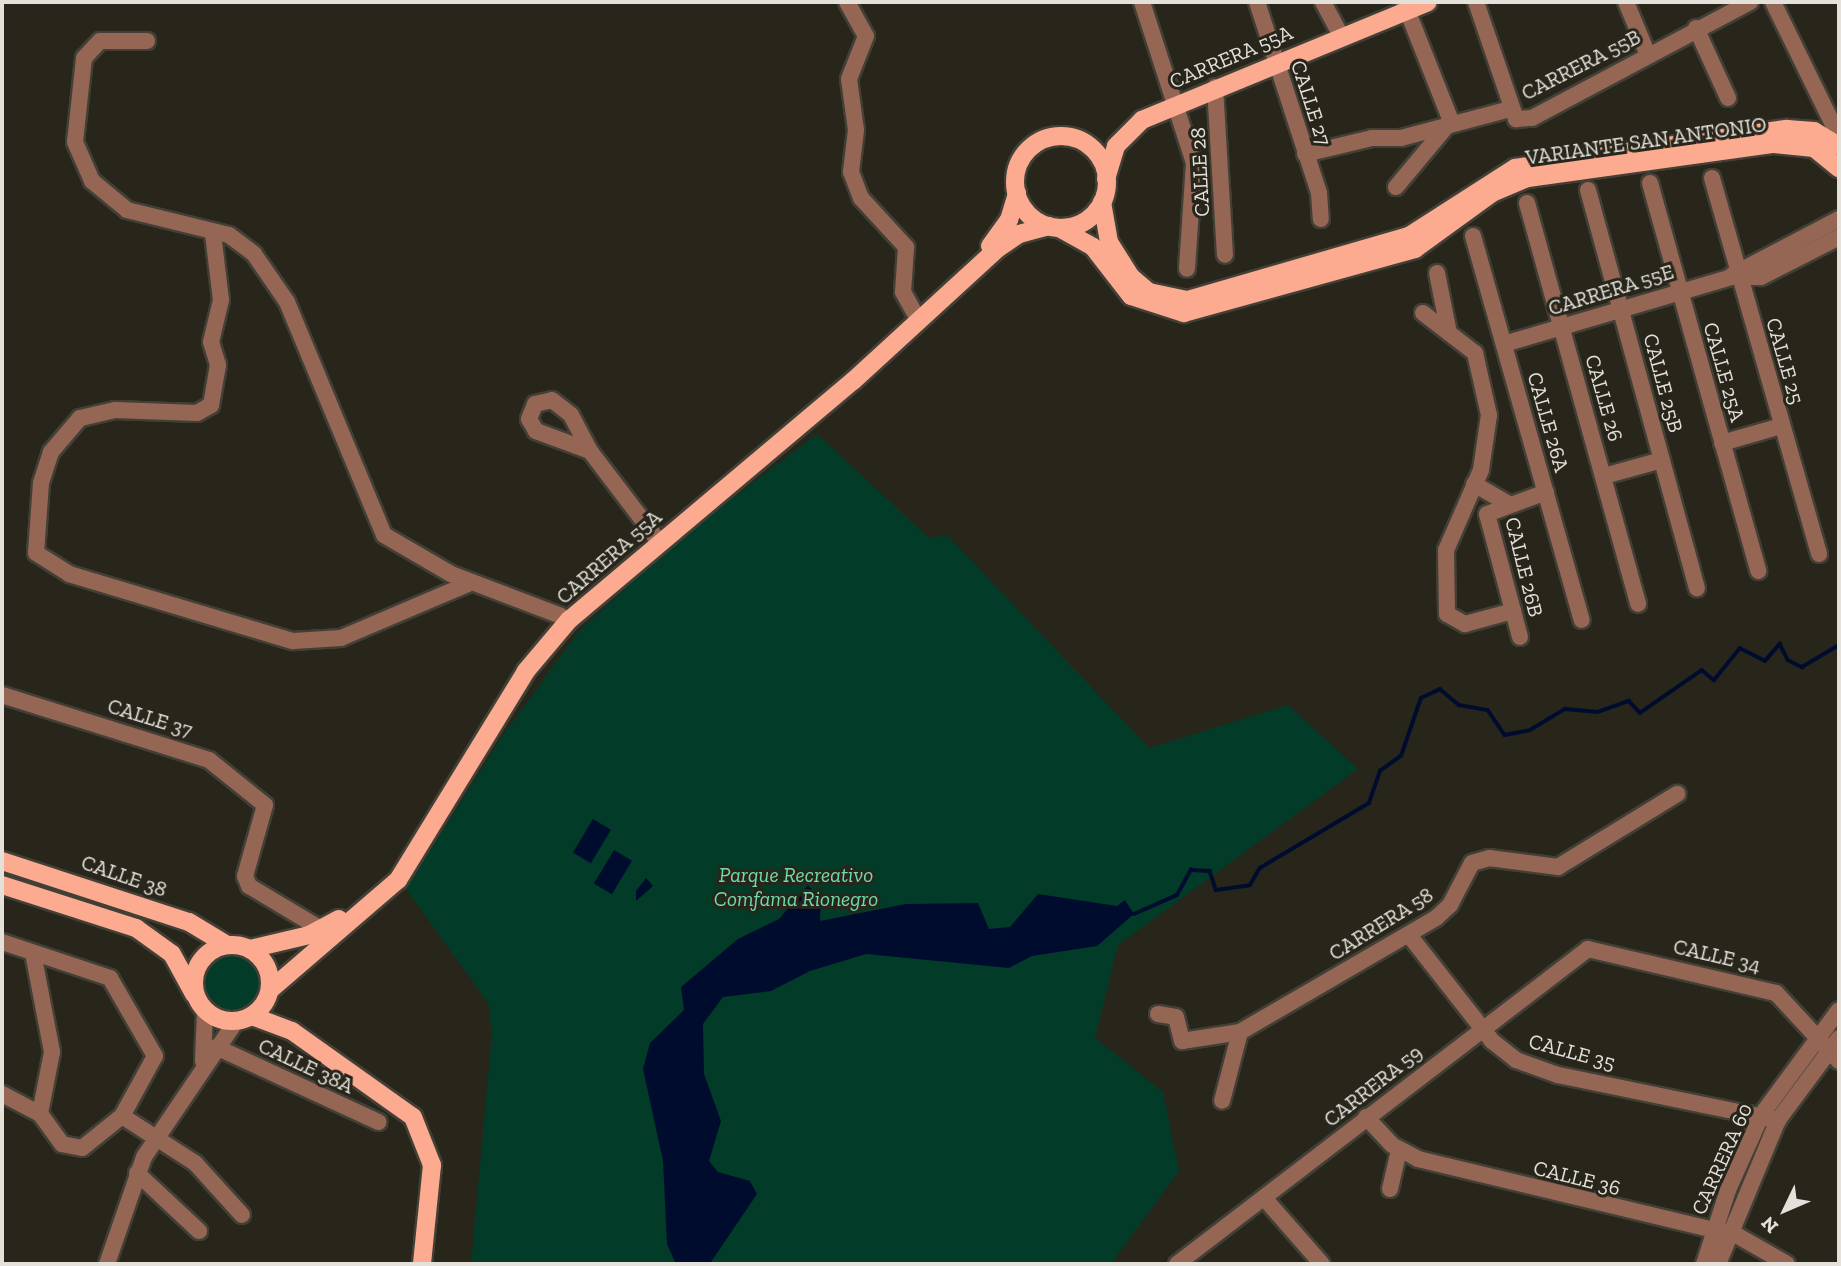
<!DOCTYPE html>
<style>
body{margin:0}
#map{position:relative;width:1841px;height:1266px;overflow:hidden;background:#28261b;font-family:"Zilla Slab",serif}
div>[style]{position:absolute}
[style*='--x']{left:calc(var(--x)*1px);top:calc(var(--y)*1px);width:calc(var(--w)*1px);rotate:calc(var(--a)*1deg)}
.green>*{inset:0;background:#023c28}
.round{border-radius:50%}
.water>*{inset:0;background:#000c2d;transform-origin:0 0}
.stream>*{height:3.5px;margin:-1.75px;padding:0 1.75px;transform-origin:1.75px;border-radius:1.75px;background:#000c2d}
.roads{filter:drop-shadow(2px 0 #424036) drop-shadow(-2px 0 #424036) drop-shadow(0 2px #424036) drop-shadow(0 -2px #424036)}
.minor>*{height:16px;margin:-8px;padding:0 8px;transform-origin:8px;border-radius:8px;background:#966655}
.major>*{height:18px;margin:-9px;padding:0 9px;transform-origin:9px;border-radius:9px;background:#fcab90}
.major>.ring{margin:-9px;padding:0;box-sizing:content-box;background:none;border:18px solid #fcab90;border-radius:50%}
span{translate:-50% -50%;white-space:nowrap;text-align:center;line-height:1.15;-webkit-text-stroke:6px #28261b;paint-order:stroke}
.street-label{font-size:21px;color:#e3e1da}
.park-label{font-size:21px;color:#6fdcad;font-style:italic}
.frame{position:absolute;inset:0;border:4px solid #e3e1da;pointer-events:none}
.north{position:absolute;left:1750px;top:1175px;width:70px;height:70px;-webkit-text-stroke:5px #28261b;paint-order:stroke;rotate:226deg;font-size:19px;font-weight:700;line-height:28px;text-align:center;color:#e3e1da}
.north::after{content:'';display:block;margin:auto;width:24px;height:32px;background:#e3e1da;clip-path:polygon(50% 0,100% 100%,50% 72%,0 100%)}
</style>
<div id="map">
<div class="green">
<div style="clip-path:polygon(817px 434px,928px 537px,948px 536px,1149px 748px,1288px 705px,1358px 769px,1118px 945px,1095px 1038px,1163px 1092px,1179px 1171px,1111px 1264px,471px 1264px,492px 1034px,488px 1003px,406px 889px,503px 735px,579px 631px,681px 537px)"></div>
<div class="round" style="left:204px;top:950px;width:60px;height:60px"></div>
</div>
<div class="water">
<div style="left:593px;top:819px;width:21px;height:39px;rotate:31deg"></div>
<div style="left:614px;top:850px;width:21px;height:39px;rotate:31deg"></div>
<div style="clip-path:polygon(646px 878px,653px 886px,636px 901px,636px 891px)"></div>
<div style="clip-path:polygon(808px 885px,821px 899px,820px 921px,906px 904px,978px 903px,989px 929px,1010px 927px,1038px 894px,1117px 906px,1125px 900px,1134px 914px,1097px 946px,1032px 956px,1009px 968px,866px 954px,810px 971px,771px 991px,723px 997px,703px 1024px,704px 1074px,721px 1121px,709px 1161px,718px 1172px,750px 1181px,757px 1194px,711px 1262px,676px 1264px,667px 1244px,663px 1161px,643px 1069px,650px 1043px,684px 1010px,681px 987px,738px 939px,779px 919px)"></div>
</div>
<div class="stream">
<div style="--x:1134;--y:914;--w:47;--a:-23.8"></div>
<div style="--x:1177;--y:895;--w:29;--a:-61"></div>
<div style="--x:1191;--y:870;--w:19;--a:3"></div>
<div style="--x:1210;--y:871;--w:20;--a:72"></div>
<div style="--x:1216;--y:890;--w:34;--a:-8"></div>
<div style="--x:1250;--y:885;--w:20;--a:-60"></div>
<div style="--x:1260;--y:868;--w:127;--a:-30.8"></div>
<div style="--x:1369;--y:803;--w:34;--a:-71"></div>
<div style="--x:1380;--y:771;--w:26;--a:-36"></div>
<div style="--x:1401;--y:756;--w:61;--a:-71"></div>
<div style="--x:1421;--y:698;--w:21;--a:-25"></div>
<div style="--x:1440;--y:689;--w:25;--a:40"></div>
<div style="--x:1459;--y:705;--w:29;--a:10"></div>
<div style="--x:1488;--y:710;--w:30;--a:56"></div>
<div style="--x:1505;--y:735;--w:25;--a:-11"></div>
<div style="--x:1530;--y:730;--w:41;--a:-31"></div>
<div style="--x:1565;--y:709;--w:33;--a:5"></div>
<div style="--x:1598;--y:712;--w:33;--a:-20"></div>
<div style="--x:1629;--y:701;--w:16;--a:47"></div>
<div style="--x:1640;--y:713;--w:75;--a:-34.7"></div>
<div style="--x:1702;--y:670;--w:16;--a:40"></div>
<div style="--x:1714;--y:680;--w:41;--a:-50.9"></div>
<div style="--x:1740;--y:648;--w:28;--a:27"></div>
<div style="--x:1765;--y:661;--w:23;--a:-49"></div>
<div style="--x:1780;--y:644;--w:18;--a:63"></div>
<div style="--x:1788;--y:660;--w:16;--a:27"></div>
<div style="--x:1802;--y:667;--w:43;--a:-30.7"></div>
</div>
<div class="roads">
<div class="minor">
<div style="--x:847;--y:2;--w:39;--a:61"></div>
<div style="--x:866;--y:36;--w:46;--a:111.6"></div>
<div style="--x:849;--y:79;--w:51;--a:82.2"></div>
<div style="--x:856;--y:130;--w:42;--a:96.8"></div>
<div style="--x:851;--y:172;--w:28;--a:69"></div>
<div style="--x:861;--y:198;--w:67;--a:47.4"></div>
<div style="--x:906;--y:247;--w:45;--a:93.8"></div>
<div style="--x:903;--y:292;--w:25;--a:61"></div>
<div style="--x:1142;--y:2;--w:169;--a:72.1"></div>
<div style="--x:1194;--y:163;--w:106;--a:93.8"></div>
<div style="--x:1257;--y:2;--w:201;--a:72"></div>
<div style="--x:1319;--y:193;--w:26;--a:86"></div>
<div style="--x:1323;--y:2;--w:36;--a:62"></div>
<div style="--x:1476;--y:2;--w:124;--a:71.1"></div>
<div style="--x:1516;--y:119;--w:16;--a:-4"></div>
<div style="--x:1532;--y:118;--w:247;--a:-28"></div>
<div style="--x:1626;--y:2;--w:57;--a:67.5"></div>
<div style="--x:1773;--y:2;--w:150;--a:63.9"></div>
<div style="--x:1696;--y:28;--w:77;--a:65.4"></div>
<div style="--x:147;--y:41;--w:47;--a:180"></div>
<div style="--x:100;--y:41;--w:23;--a:133"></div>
<div style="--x:84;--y:58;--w:84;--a:96.1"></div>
<div style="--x:75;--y:142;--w:43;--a:66.4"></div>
<div style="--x:92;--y:181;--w:45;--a:39.6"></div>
<div style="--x:127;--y:210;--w:105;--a:13.8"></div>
<div style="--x:229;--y:235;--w:31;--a:37"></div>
<div style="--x:254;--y:254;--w:58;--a:55.5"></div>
<div style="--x:287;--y:302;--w:252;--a:67.4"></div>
<div style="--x:384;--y:535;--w:78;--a:30.2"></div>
<div style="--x:451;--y:574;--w:118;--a:20.9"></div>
<div style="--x:1215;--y:87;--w:168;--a:86.6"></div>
<div style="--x:1305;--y:154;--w:69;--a:-13.4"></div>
<div style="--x:1372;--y:138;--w:29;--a:0"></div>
<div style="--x:1401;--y:138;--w:113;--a:-14.9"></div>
<div style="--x:1712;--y:178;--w:391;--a:74.1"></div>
<div style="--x:1650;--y:183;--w:403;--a:74.4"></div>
<div style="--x:1396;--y:187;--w:86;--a:-50.2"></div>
<div style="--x:1451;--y:121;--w:128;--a:-111.6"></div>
<div style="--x:1588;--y:190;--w:413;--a:74.7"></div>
<div style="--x:1527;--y:203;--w:416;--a:74.5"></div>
<div style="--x:213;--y:234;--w:66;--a:83.1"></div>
<div style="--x:221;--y:300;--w:43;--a:103.4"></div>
<div style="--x:211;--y:342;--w:24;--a:73"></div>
<div style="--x:218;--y:365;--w:41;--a:99.9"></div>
<div style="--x:211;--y:405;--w:16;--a:150"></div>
<div style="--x:197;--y:413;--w:82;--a:-177.9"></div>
<div style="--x:115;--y:410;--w:36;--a:167"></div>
<div style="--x:80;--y:418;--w:45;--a:130.5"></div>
<div style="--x:51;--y:452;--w:33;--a:108"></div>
<div style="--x:41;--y:483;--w:70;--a:94.1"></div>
<div style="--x:36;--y:553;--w:39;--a:32"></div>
<div style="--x:69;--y:574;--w:234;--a:16.7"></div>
<div style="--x:293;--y:641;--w:48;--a:-3.6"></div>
<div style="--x:341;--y:638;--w:142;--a:-23.1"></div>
<div style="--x:1473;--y:236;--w:399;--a:74.2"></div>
<div style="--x:1437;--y:273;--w:61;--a:78.7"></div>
<div style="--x:1732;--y:275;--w:121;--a:-27.6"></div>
<div style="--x:1423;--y:313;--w:66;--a:37.6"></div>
<div style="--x:1475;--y:353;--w:64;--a:77.3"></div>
<div style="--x:1489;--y:415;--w:56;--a:98.3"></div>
<div style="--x:1481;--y:470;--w:87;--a:113.6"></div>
<div style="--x:1446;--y:550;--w:64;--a:89.1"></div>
<div style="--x:1447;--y:614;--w:21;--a:29"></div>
<div style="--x:1465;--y:624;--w:50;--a:-15.2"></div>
<div style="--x:1504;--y:344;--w:237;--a:-16.4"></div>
<div style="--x:1731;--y:277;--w:30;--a:0"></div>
<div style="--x:1761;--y:277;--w:88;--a:-27.1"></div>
<div style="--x:1722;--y:443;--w:61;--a:-16.1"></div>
<div style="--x:590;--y:451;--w:58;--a:-159.7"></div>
<div style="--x:536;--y:431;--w:14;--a:-120"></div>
<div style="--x:529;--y:419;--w:16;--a:-68"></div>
<div style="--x:535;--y:404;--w:17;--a:-13"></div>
<div style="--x:552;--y:400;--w:24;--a:38"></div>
<div style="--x:571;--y:415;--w:41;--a:62.2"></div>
<div style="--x:590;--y:451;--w:106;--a:52.7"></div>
<div style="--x:1604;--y:476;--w:60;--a:-15.4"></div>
<div style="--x:1474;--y:484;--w:38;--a:30"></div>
<div style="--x:1520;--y:637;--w:127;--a:-105"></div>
<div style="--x:1487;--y:514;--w:63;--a:-20.4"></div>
<div style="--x:2;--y:695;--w:217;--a:17.4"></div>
<div style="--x:209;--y:760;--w:72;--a:38.8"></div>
<div style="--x:265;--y:805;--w:74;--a:105.7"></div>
<div style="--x:245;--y:876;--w:11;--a:68"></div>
<div style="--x:249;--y:886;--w:84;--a:30.8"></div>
<div style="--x:1409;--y:935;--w:135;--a:51.9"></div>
<div style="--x:1492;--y:1041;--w:31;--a:38"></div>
<div style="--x:1516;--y:1060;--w:45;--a:19.7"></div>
<div style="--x:1558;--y:1075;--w:225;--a:11.6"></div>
<div style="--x:2;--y:942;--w:114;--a:18.4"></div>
<div style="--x:110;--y:978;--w:90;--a:60"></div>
<div style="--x:155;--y:1056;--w:68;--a:118.8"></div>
<div style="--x:122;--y:1116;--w:51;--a:141.3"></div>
<div style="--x:82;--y:1148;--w:20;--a:-169"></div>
<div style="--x:62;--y:1144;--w:37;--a:-126"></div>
<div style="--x:40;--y:1114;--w:43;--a:-152.2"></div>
<div style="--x:33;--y:953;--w:101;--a:79.1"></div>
<div style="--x:52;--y:1052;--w:63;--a:101"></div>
<div style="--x:1158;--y:1014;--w:18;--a:9"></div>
<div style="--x:1176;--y:1017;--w:25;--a:76"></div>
<div style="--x:1182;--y:1041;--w:59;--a:-8.8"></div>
<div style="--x:1240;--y:1032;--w:71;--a:104.6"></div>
<div style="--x:1240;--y:1032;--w:227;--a:-30.2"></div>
<div style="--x:1436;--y:918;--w:19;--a:-43"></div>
<div style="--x:1450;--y:905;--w:47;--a:-62.4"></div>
<div style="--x:1472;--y:863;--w:18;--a:-16"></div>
<div style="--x:1489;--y:858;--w:70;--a:7.4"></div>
<div style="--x:1558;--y:867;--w:140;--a:-31.5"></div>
<div style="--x:216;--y:1047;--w:179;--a:24.8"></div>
<div style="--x:203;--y:1061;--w:50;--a:-87.7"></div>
<div style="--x:122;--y:1116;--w:87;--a:32.8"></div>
<div style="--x:195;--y:1163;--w:70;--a:47.9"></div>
<div style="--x:1366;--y:1117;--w:38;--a:47"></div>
<div style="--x:1392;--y:1145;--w:30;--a:28"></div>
<div style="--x:1418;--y:1159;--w:329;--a:13.5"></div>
<div style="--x:1738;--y:1236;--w:56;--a:29.7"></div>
<div style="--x:137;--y:1173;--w:85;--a:43.1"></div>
<div style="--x:1390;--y:1189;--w:40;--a:-77"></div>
<div style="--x:1265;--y:1199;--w:86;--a:48.8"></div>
<div style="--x:107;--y:1264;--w:113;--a:-70.9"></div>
<div style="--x:144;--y:1157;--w:164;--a:-55.9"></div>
<div style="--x:1177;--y:1264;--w:518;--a:-37.47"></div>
<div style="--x:1588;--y:949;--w:193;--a:13.2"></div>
<div style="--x:1776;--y:993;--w:93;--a:47.2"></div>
<div style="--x:1704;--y:1264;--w:78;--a:-72"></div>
<div style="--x:1728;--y:1190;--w:83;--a:-65.9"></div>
<div style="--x:1762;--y:1114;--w:129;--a:-53.5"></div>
<div style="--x:1718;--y:1264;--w:156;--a:-67.4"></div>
<div style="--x:1778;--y:1120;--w:102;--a:-53.4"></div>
</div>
<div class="major">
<div class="ring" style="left:1015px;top:136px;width:74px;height:74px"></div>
<div style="--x:1106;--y:179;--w:34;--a:-73"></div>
<div style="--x:1116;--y:146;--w:37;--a:-45"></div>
<div style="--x:1142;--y:120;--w:309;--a:-22.4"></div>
<div style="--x:1102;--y:202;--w:41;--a:80.1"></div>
<div style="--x:1109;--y:242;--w:41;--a:57.8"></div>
<div style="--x:1131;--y:277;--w:23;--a:40"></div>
<div style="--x:1149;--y:292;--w:40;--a:12"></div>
<div style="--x:1188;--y:300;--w:230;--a:-16.2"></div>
<div style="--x:1409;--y:236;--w:126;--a:-32.7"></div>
<div style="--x:1515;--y:168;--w:275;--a:-8.2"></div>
<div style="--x:1787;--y:129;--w:27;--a:4"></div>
<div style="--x:1814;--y:131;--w:29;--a:31"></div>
<div style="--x:1059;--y:228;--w:39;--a:29"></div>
<div style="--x:1093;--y:247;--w:62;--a:52.2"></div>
<div style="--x:1131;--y:296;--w:56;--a:17.8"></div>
<div style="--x:1184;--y:313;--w:240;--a:-15.5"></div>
<div style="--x:1415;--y:249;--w:95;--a:-36"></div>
<div style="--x:1492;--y:193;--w:39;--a:-23"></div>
<div style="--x:1528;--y:178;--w:248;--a:-7.9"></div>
<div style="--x:1774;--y:144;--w:40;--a:5.7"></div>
<div style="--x:1814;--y:148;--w:32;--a:39"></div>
<div style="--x:990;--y:246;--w:32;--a:-54"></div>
<div style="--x:1009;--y:220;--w:28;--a:-73"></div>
<div style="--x:2;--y:861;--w:197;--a:18.1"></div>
<div style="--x:189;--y:922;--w:44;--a:31.2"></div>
<div style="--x:2;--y:885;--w:141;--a:17.8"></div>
<div style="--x:136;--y:928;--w:44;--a:35.8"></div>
<div style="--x:172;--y:954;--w:46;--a:61.2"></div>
<div class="ring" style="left:194px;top:945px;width:58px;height:58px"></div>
<div style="--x:250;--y:949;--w:61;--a:-13.3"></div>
<div style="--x:309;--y:935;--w:34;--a:-28"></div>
<div style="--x:270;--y:990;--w:169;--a:-40.7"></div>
<div style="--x:398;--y:880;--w:245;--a:-58.5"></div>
<div style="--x:526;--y:671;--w:67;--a:-49.9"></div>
<div style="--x:569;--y:620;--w:371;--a:-40.1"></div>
<div style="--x:853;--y:381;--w:195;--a:-42.5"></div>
<div style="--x:997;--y:249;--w:27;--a:-34"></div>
<div style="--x:1019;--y:234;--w:31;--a:-15"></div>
<div style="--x:252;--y:1016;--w:43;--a:20.6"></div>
<div style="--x:292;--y:1031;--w:148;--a:35.4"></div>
<div style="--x:413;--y:1117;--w:52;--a:68.4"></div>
<div style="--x:432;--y:1165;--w:100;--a:95.8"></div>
</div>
</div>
<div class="street-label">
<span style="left:1231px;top:57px;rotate:-23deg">CARRERA 55A</span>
<span style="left:1581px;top:65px;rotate:-27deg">CARRERA 55B</span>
<span style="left:1311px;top:103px;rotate:72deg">CALLE 27</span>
<span style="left:1646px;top:141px;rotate:-8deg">VARIANTE SAN ANTONIO</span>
<span style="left:1200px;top:172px;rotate:-93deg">CALLE 28</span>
<span style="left:1611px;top:290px;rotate:-17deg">CARRERA 55E</span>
<span style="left:1785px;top:361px;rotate:74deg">CALLE 25</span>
<span style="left:1724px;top:372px;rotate:74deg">CALLE 25A</span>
<span style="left:1663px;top:383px;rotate:75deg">CALLE 25B</span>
<span style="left:1604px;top:398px;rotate:74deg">CALLE 26</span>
<span style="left:1548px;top:422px;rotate:74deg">CALLE 26A</span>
<span style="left:609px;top:557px;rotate:-41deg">CARRERA 55A</span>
<span style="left:1524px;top:567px;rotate:76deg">CALLE 26B</span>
<span style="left:150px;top:718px;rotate:17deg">CALLE 37</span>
<span style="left:124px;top:876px;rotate:19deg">CALLE 38</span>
<span style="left:1381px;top:924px;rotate:-32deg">CARRERA 58</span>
<span style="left:1717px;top:956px;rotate:13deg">CALLE 34</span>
<span style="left:1572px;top:1052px;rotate:15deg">CALLE 35</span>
<span style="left:306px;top:1066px;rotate:25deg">CALLE 38A</span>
<span style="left:1373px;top:1086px;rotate:-38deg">CARRERA 59</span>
<span style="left:1722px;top:1159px;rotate:-66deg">CARRERA 60</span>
<span style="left:1577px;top:1178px;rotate:14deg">CALLE 36</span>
</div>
<div class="park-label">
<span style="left:796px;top:887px">Parque Recreativo<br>Comfama Rionegro</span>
</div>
<div class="frame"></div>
<div class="north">N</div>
</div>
